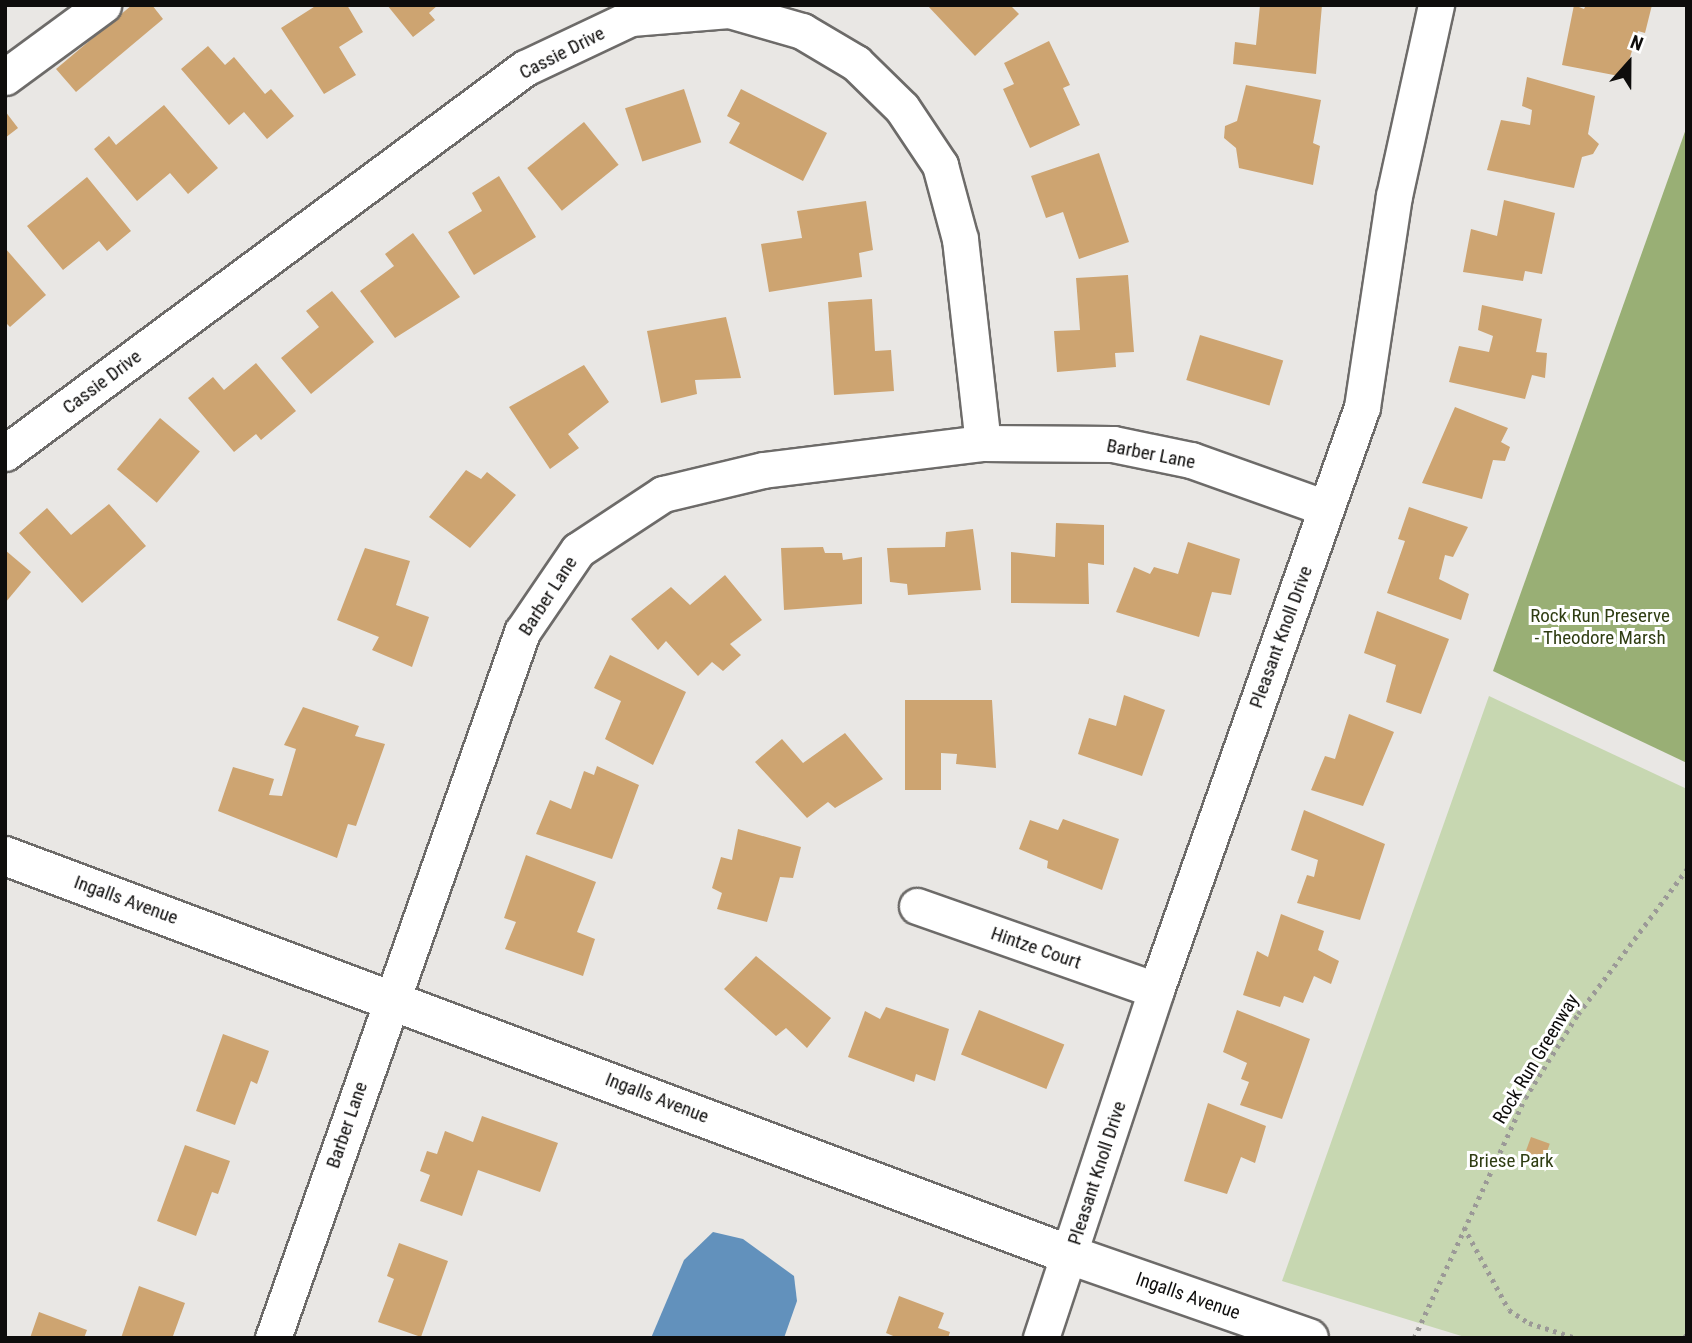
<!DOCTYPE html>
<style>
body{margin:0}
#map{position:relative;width:1692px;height:1343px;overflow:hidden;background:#e9e7e4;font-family:"Roboto Condensed",sans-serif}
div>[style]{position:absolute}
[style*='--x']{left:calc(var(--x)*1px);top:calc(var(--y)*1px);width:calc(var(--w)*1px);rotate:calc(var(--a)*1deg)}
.green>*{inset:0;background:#c7d7b1}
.forest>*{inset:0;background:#99af75}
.water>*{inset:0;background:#6291bc}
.building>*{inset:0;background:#cda471;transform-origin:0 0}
.path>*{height:4.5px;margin-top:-2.25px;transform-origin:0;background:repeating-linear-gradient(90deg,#9b9997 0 3.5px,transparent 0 8.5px)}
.roads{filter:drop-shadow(2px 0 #6d6b69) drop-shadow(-2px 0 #6d6b69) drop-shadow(0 2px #6d6b69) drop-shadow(0 -2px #6d6b69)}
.minor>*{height:35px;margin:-17.5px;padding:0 17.5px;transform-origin:17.5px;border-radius:17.5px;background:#fff}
.tertiary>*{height:38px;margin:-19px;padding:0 19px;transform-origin:19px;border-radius:19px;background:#fff}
span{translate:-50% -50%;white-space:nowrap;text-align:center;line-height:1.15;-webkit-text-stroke:6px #fff;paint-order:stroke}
.street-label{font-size:19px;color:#0e0d0c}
.park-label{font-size:19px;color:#2f3d12}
.frame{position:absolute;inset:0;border:7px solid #0e0d0c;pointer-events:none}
.north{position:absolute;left:1594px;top:28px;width:70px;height:70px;-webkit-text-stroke:5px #fff;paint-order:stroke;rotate:21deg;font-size:19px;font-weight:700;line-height:28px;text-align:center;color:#0e0d0c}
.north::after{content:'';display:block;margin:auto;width:24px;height:32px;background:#0e0d0c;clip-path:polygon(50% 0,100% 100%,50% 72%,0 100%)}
</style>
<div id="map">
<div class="green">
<div style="clip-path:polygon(1489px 696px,1687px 789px,1687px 1338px,1468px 1338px,1282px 1281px)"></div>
</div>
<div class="forest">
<div style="clip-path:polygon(1687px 126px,1687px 763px,1493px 671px)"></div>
</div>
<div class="water">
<div style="clip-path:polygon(713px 1232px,743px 1239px,794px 1276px,797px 1301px,784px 1338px,651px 1338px,684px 1260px)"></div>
</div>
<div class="building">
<div style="clip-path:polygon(132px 5px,152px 5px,163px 19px,76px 92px,56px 69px)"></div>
<div style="clip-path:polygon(317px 5px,347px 5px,363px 32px,339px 47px,356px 75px,324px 94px,281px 28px)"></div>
<div style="clip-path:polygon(387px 5px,438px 5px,429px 13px,435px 20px,413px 37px)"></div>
<div style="clip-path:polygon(927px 5px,1010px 5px,1019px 14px,975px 56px)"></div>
<div style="clip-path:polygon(1260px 5px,1322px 5px,1316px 74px,1233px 64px,1235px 42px,1256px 45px)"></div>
<div style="clip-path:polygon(1574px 5px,1584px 9px,1586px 5px,1652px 5px,1645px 33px,1638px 31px,1624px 77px,1562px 65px)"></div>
<div style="clip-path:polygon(1049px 41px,1070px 85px,1063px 88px,1080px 125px,1030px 148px,1003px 89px,1014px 84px,1004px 63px)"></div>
<div style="clip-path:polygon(208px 46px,225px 65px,234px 57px,265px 94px,271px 89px,294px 116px,267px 139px,244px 112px,229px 125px,181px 69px)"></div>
<div style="clip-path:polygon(1527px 77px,1595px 96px,1588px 134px,1599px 144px,1593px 154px,1582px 157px,1574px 188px,1487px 170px,1501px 120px,1530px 125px,1532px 110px,1522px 106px)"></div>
<div style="clip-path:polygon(1246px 85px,1321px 100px,1313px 143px,1320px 146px,1313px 185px,1239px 168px,1236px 148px,1224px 138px,1225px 126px,1237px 121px)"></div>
<div style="left:684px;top:89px;width:56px;height:62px;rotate:72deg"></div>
<div style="clip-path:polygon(741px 89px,827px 133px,803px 181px,729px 143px,740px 123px,727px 116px)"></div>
<div style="clip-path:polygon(164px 105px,218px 168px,188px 194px,170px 173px,137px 201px,94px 149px,109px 136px,116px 145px)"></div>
<div style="clip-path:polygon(5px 111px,18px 128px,5px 138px)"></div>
<div style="left:584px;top:122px;width:55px;height:73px;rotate:51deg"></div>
<div style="clip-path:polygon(1099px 153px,1129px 242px,1079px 259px,1063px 212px,1046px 218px,1031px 176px)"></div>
<div style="clip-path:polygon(499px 176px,536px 237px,474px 275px,448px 232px,482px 211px,472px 193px)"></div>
<div style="clip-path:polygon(87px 177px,131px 231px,107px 251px,99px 241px,63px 270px,27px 226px)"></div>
<div style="clip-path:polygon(1504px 200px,1555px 213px,1542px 274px,1525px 271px,1523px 281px,1463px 272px,1471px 229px,1497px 236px)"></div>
<div style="clip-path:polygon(866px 201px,873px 250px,859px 253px,862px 277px,769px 292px,761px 244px,802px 238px,797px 211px)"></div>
<div style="clip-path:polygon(413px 233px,460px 297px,395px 338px,360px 291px,394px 266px,385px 254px)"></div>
<div style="clip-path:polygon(5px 248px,46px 295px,10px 327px,5px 322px)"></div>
<div style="clip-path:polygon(1128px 275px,1134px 352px,1115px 353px,1116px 367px,1057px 372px,1054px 331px,1080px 330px,1076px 278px)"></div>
<div style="clip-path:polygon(332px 291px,374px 342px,311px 394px,281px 358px,319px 327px,306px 311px)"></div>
<div style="clip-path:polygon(872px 299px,875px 351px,891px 350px,894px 391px,834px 395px,828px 302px)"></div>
<div style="clip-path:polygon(1482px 305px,1542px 319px,1536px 352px,1547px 353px,1545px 378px,1532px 375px,1525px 399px,1449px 382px,1459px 346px,1489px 352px,1493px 336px,1478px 330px)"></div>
<div style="clip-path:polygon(726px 317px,741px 378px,695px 380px,697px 394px,661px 403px,647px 331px)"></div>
<div style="left:1200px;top:335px;width:87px;height:47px;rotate:17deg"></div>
<div style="clip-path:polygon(256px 363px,296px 411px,261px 440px,256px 434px,234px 452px,188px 398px,213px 377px,224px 390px)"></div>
<div style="clip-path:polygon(584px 365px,609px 402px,568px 434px,579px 448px,550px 469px,509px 407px)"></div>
<div style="clip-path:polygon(1455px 407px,1508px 428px,1501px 442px,1510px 447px,1505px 461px,1493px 460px,1482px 499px,1422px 483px)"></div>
<div style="left:160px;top:418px;width:52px;height:67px;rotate:40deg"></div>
<div style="clip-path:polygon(466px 470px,481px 479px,487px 472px,516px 495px,470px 548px,429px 517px)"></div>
<div style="clip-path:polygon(109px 504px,146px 546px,82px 603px,19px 533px,47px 508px,71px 535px)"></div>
<div style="clip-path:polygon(1409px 507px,1468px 527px,1453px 557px,1445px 555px,1439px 579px,1469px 594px,1461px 620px,1387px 593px,1405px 541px,1398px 539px)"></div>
<div style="clip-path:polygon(1056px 523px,1104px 525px,1104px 565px,1088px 563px,1089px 604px,1011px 603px,1011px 552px,1055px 557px)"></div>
<div style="clip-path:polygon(973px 529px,981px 590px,908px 595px,907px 584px,890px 582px,887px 548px,945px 547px,946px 532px)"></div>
<div style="clip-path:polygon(1188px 542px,1240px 559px,1231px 595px,1212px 592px,1199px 637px,1116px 612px,1134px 567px,1150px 574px,1154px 567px,1178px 574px)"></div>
<div style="clip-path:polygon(823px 547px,825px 553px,842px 553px,843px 560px,862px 557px,862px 604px,784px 610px,781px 548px)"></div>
<div style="clip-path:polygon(365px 548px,410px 561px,396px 605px,429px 617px,412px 667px,372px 650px,379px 637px,337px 620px)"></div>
<div style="clip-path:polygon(5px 550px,31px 572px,5px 603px)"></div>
<div style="clip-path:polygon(725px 575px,762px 620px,730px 644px,741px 655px,723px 671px,712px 662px,698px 676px,666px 641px,658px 650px,631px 619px,671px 587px,690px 605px)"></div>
<div style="clip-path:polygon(1377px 611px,1449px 639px,1421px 714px,1386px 702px,1396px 665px,1364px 653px)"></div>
<div style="clip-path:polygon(610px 655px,686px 692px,653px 765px,605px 739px,621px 701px,594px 688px)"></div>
<div style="clip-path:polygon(1124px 695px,1165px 710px,1142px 776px,1078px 754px,1089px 718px,1116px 726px)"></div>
<div style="clip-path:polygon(905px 700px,992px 700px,996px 768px,956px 764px,957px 754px,941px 753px,941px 790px,905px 790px)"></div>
<div style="clip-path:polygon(303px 707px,359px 726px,355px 736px,385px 744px,356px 826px,348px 824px,337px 858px,218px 811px,233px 767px,274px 779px,269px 795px,282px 796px,296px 749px,284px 745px)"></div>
<div style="clip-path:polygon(1349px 714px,1394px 732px,1363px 806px,1311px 790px,1325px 756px,1335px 759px)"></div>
<div style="clip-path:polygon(845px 733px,883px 779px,835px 808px,828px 802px,807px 818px,755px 762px,782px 739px,803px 763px)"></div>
<div style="clip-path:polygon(597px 766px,639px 785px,612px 859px,536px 834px,550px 800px,571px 809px,584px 771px,594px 775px)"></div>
<div style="clip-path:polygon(1304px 810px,1385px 844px,1360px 920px,1297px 903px,1307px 875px,1314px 877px,1318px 860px,1291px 850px)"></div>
<div style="clip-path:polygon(1063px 819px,1119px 839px,1102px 890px,1047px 868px,1048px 861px,1019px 849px,1030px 820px,1058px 830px)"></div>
<div style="clip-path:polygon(738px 829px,801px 847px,793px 878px,780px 877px,767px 922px,717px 909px,722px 893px,712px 888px,721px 857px,732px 860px)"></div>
<div style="clip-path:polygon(526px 855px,596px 882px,577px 932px,595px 939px,583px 976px,505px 949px,516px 922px,504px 918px)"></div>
<div style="clip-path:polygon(1281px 914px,1324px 931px,1318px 950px,1339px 961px,1331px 984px,1314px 976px,1303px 1003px,1284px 996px,1280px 1007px,1243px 995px,1257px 951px,1268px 957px)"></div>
<div style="clip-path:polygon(756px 956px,831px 1018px,807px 1048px,786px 1028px,776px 1036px,724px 989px)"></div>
<div style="clip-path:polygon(886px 1007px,949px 1029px,935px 1081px,916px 1074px,914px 1082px,848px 1057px,865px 1011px,880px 1019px)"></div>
<div style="left:979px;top:1010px;width:92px;height:48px;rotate:22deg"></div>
<div style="clip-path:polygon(1237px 1010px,1310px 1039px,1282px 1119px,1240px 1105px,1249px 1082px,1241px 1079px,1247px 1063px,1223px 1052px)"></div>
<div style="clip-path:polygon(223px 1034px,269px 1051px,257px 1084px,251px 1081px,235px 1125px,196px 1111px)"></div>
<div style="clip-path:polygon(1208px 1103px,1266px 1126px,1255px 1163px,1241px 1157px,1227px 1194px,1184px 1181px)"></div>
<div style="clip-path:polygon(482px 1116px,558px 1143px,540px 1192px,478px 1170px,462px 1216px,420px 1201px,430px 1175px,420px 1171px,427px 1151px,437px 1154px,445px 1131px,473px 1142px)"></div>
<div style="left:1531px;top:1137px;width:20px;height:22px;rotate:20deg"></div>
<div style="clip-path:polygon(185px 1145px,230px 1161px,218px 1194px,212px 1192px,196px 1236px,157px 1221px)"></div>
<div style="clip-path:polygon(399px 1243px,448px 1261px,421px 1337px,378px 1322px,394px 1279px,387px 1276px)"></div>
<div style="clip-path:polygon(139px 1286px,185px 1303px,173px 1336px,121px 1338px)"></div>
<div style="clip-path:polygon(899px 1296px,944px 1313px,938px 1328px,950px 1332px,948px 1338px,898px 1338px,886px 1333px)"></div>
<div style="clip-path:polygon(39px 1312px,87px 1330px,84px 1338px,30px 1338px)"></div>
</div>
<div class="path">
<div style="--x:1464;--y:1227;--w:94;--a:61.5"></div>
<div style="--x:1509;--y:1310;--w:24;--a:33"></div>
<div style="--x:1529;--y:1323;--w:49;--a:17.7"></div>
<div style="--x:1414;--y:1338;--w:264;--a:-65.2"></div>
<div style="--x:1525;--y:1098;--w:99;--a:-57.8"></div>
<div style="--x:1578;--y:1014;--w:181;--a:-53.1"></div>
<div style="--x:1684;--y:1338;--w:5;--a:-53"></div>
</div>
<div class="roads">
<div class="minor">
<div style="--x:5;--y:77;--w:122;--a:-36.3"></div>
<div style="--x:5;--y:453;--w:647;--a:-36.52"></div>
<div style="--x:525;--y:68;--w:117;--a:-25.3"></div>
<div style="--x:631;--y:18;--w:98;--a:-4.7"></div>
<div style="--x:729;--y:10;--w:76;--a:16"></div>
<div style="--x:802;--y:31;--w:63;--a:30.7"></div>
<div style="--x:856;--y:63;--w:64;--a:44.4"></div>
<div style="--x:902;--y:108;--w:69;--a:56.3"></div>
<div style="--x:940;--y:165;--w:77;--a:74.9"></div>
<div style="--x:960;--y:239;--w:205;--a:83.6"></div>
<div style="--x:917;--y:906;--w:253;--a:19.4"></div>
<div style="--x:273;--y:1338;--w:749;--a:-70.57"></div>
<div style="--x:522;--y:632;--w:99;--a:-55.7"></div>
<div style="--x:578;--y:550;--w:102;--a:-33.4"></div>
<div style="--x:663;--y:494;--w:103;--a:-13.5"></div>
<div style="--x:763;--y:470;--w:222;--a:-7"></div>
<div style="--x:983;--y:443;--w:130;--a:0.4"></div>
<div style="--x:1113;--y:444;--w:80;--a:11.6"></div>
<div style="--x:1191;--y:460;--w:143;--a:19.6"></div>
<div style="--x:1041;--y:1338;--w:367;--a:-71.7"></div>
<div style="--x:1156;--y:990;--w:618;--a:-70.54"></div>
<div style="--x:1362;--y:407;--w:213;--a:-81.4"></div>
<div style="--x:1394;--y:196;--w:196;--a:-77.6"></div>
</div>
<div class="tertiary">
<div style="--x:5;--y:856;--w:1137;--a:20.54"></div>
<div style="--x:1070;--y:1255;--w:253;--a:19.2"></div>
</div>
</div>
<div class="street-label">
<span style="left:562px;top:53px;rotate:-27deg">Cassie Drive</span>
<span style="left:102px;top:382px;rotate:-37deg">Cassie Drive</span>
<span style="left:1151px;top:454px;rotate:11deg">Barber Lane</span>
<span style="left:548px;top:596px;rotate:-57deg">Barber Lane</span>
<span style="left:1281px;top:637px;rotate:-70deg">Pleasant Knoll Drive</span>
<span style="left:126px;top:900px;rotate:20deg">Ingalls Avenue</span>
<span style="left:1036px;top:948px;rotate:19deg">Hintze Court</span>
<span style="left:1536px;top:1059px;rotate:-59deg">Rock Run Greenway</span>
<span style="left:657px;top:1098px;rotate:21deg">Ingalls Avenue</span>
<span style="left:347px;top:1125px;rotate:-71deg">Barber Lane</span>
<span style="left:1097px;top:1173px;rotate:-72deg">Pleasant Knoll Drive</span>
<span style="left:1188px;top:1296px;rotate:19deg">Ingalls Avenue</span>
</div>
<div class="park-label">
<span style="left:1600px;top:627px">Rock Run Preserve<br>- Theodore Marsh</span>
<span style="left:1511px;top:1161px">Briese Park</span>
</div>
<div class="frame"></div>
<div class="north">N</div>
</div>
